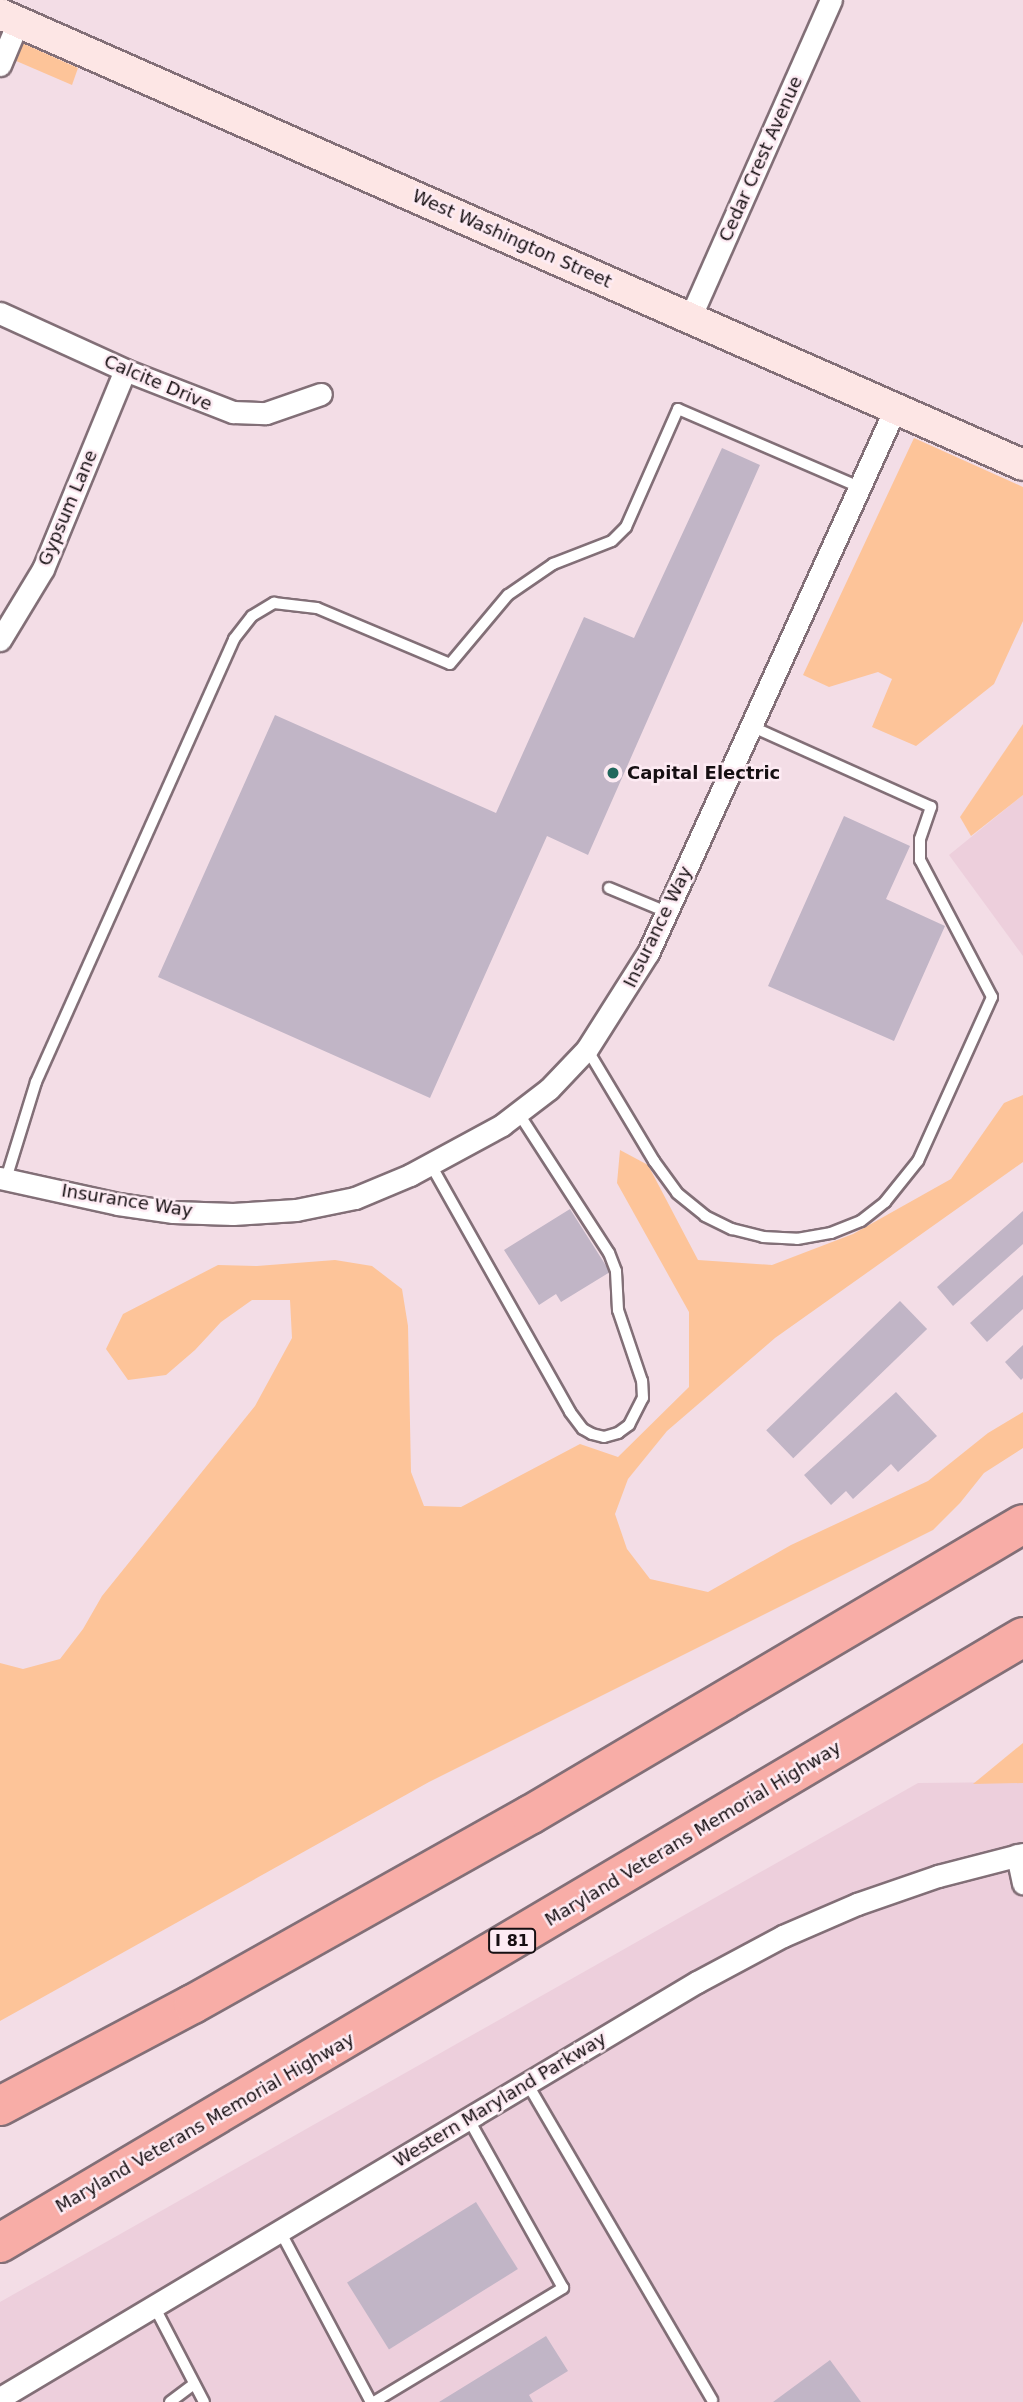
<!DOCTYPE html>
<style>
body{margin:0}
#map{position:relative;width:1023px;height:2402px;overflow:hidden;background:#f3dde6;font-family:"DejaVu Sans",sans-serif}
div>[style]{position:absolute}
[style*='--x']{left:calc(var(--x)*1px);top:calc(var(--y)*1px);width:calc(var(--w)*1px);rotate:calc(var(--a)*1deg)}
.built>*{inset:0;background:#edcfdc}
.green>*{inset:0;background:#fdc499}
.building>*{inset:0;background:#c1b5c6;transform-origin:0 0}
.roads{filter:drop-shadow(2px 0 #826f77) drop-shadow(-2px 0 #826f77) drop-shadow(0 2px #826f77) drop-shadow(0 -2px #826f77)}
.lane>*{height:10px;margin:-5px;padding:0 5px;transform-origin:5px;border-radius:5px;background:#fff}
.street>*{height:21px;margin:-10.5px;padding:0 10.5px;transform-origin:10.5px;border-radius:10.5px;background:#fff}
.secondary>*{height:30px;margin:-15px;padding:0 15px;transform-origin:15px;border-radius:15px;background:#fde6e5}
.highway>*{height:38px;margin:-19px;padding:0 19px;transform-origin:19px;border-radius:19px;background:#f8ada7}
.dots>*{width:19px;height:19px;translate:-50% -50%;box-sizing:border-box;border:4px solid #fdebf3;border-radius:50%}
span{translate:-50% -50%;white-space:nowrap;text-align:center;line-height:1.15;-webkit-text-stroke:5px #fdebf3;paint-order:stroke}
.shield-label span{padding:2px 5px;background:#fdebf3;border:2px solid;border-radius:5px;-webkit-text-stroke-width:0}
.shield-label{font-size:16px;color:#160f12;font-weight:700}
.street-label{font-size:18px;color:#160f12}
.poi-label{font-size:18px;color:#160f12;font-weight:700}
.left{translate:0 -50%;text-align:left}
</style>
<div id="map">
<div class="built">
<div style="clip-path:polygon(1023px 795px,1023px 956px,949px 855px)"></div>
<div style="clip-path:polygon(1023px 1782px,1023px 2402px,0 2402px,0 2302px,918px 1783px)"></div>
</div>
<div class="green">
<div style="clip-path:polygon(0 33px,78px 68px,72px 85px,0 54px)"></div>
<div style="clip-path:polygon(914px 438px,1023px 487px,1023px 621px,994px 684px,916px 746px,872px 727px,892px 679px,878px 672px,829px 687px,803px 675px)"></div>
<div style="clip-path:polygon(1023px 724px,1023px 795px,971px 836px,960px 817px)"></div>
<div style="clip-path:polygon(1023px 1095px,1023px 1162px,775px 1338px,667px 1431px,628px 1479px,615px 1514px,627px 1549px,650px 1579px,708px 1592px,791px 1545px,928px 1481px,988px 1433px,1023px 1412px,1023px 1448px,984px 1473px,960px 1503px,933px 1530px,429px 1782px,0 2021px,0 1663px,23px 1669px,60px 1659px,83px 1629px,102px 1596px,255px 1406px,292px 1338px,290px 1300px,252px 1300px,221px 1322px,195px 1350px,166px 1375px,128px 1380px,106px 1349px,123px 1314px,218px 1265px,257px 1266px,335px 1260px,372px 1266px,402px 1289px,408px 1326px,411px 1472px,424px 1506px,461px 1507px,580px 1444px,618px 1457px,689px 1387px,689px 1312px,617px 1183px,620px 1150px,648px 1165px,698px 1260px,772px 1265px,853px 1234px,951px 1179px,1004px 1103px)"></div>
<div style="clip-path:polygon(1023px 1743px,1023px 1783px,973px 1784px)"></div>
</div>
<div class="building">
<div style="clip-path:polygon(722px 448px,760px 465px,588px 855px,547px 836px,430px 1098px,158px 977px,275px 715px,496px 813px,584px 617px,634px 638px)"></div>
<div style="clip-path:polygon(844px 816px,910px 846px,886px 899px,945px 926px,894px 1041px,768px 986px)"></div>
<div style="clip-path:polygon(570px 1209px,610px 1272px,561px 1302px,556px 1294px,539px 1305px,504px 1250px)"></div>
<div style="clip-path:polygon(1023px 1211px,1023px 1244px,953px 1306px,937px 1287px)"></div>
<div style="clip-path:polygon(1023px 1275px,1023px 1309px,987px 1342px,970px 1323px)"></div>
<div style="left:900px;top:1301px;width:39px;height:186px;rotate:46deg"></div>
<div style="clip-path:polygon(1023px 1345px,1023px 1378px,1021px 1380px,1005px 1362px)"></div>
<div style="clip-path:polygon(896px 1392px,937px 1436px,898px 1472px,891px 1464px,853px 1499px,846px 1491px,831px 1505px,804px 1475px)"></div>
<div style="left:476px;top:2202px;width:79px;height:152px;rotate:58deg"></div>
<div style="clip-path:polygon(546px 2336px,568px 2371px,529px 2395px,533px 2402px,439px 2402px)"></div>
<div style="clip-path:polygon(830px 2360px,861px 2402px,773px 2402px)"></div>
</div>
<div class="roads">
<div class="lane">
<div style="--x:609;--y:888;--w:63;--a:22.5"></div>
<div style="--x:587;--y:1049;--w:131;--a:59.1"></div>
<div style="--x:654;--y:1161;--w:39;--a:54"></div>
<div style="--x:677;--y:1193;--w:36;--a:39"></div>
<div style="--x:705;--y:1216;--w:30;--a:26"></div>
<div style="--x:732;--y:1229;--w:32;--a:14"></div>
<div style="--x:763;--y:1237;--w:34;--a:3"></div>
<div style="--x:797;--y:1239;--w:35;--a:-10"></div>
<div style="--x:831;--y:1233;--w:32;--a:-22"></div>
<div style="--x:861;--y:1221;--w:31;--a:-38"></div>
<div style="--x:885;--y:1202;--w:53;--a:-51.2"></div>
<div style="--x:918;--y:1161;--w:180;--a:-65.7"></div>
<div style="--x:992;--y:997;--w:155;--a:-117.7"></div>
<div style="--x:920;--y:860;--w:21;--a:-90"></div>
<div style="--x:920;--y:839;--w:34;--a:-71"></div>
<div style="--x:931;--y:807;--w:197;--a:-155.8"></div>
<div style="--x:431;--y:1165;--w:283;--a:60.6"></div>
<div style="--x:570;--y:1412;--w:21;--a:53"></div>
<div style="--x:583;--y:1429;--w:10;--a:29"></div>
<div style="--x:592;--y:1434;--w:12;--a:14"></div>
<div style="--x:604;--y:1437;--w:15;--a:-16"></div>
<div style="--x:618;--y:1433;--w:14;--a:-36"></div>
<div style="--x:629;--y:1425;--w:30;--a:-63"></div>
<div style="--x:643;--y:1398;--w:17;--a:-93"></div>
<div style="--x:642;--y:1381;--w:75;--a:-108.7"></div>
<div style="--x:618;--y:1310;--w:39;--a:-93"></div>
<div style="--x:616;--y:1271;--w:19;--a:-111"></div>
<div style="--x:609;--y:1253;--w:166;--a:-122.9"></div>
<div style="--x:6;--y:1179;--w:102;--a:-72.8"></div>
<div style="--x:36;--y:1082;--w:485;--a:-65.9"></div>
<div style="--x:234;--y:639;--w:29;--a:-52"></div>
<div style="--x:252;--y:616;--w:26;--a:-31"></div>
<div style="--x:274;--y:603;--w:43;--a:6.6"></div>
<div style="--x:317;--y:608;--w:144;--a:22.8"></div>
<div style="--x:450;--y:664;--w:90;--a:-50"></div>
<div style="--x:508;--y:595;--w:55;--a:-34.6"></div>
<div style="--x:553;--y:564;--w:63;--a:-21.3"></div>
<div style="--x:612;--y:541;--w:20;--a:-45"></div>
<div style="--x:626;--y:527;--w:129;--a:-66.2"></div>
<div style="--x:678;--y:409;--w:197;--a:23.3"></div>
<div style="--x:527;--y:2083;--w:367;--a:59.7"></div>
<div style="--x:280;--y:2231;--w:194;--a:62"></div>
<div style="--x:154;--y:2306;--w:108;--a:62.5"></div>
<div style="--x:170;--y:2402;--w:30;--a:-37"></div>
<div style="--x:374;--y:2402;--w:221;--a:-31.1"></div>
<div style="--x:563;--y:2288;--w:195;--a:-119.2"></div>
</div>
<div class="street">
<div style="--x:0;--y:65;--w:47;--a:-67.3"></div>
<div style="--x:0;--y:313;--w:137;--a:24.5"></div>
<div style="--x:125;--y:370;--w:116;--a:21.3"></div>
<div style="--x:233;--y:412;--w:33;--a:2"></div>
<div style="--x:266;--y:413;--w:58;--a:-19.1"></div>
<div style="--x:690;--y:318;--w:348;--a:-66.1"></div>
<div style="--x:0;--y:640;--w:83;--a:-58.8"></div>
<div style="--x:43;--y:569;--w:215;--a:-67.6"></div>
<div style="--x:0;--y:1178;--w:121;--a:12.4"></div>
<div style="--x:118;--y:1204;--w:56;--a:8.3"></div>
<div style="--x:173;--y:1212;--w:60;--a:1.9"></div>
<div style="--x:233;--y:1214;--w:63;--a:-3.6"></div>
<div style="--x:296;--y:1210;--w:60;--a:-11.5"></div>
<div style="--x:355;--y:1198;--w:60;--a:-22.7"></div>
<div style="--x:410;--y:1175;--w:105;--a:-28.5"></div>
<div style="--x:502;--y:1125;--w:59;--a:-37.5"></div>
<div style="--x:549;--y:1089;--w:55;--a:-46.5"></div>
<div style="--x:587;--y:1049;--w:114;--a:-57.6"></div>
<div style="--x:648;--y:953;--w:597;--a:-65.58"></div>
<div style="--x:1017;--y:1855;--w:29;--a:78"></div>
<div style="--x:0;--y:2398;--w:812;--a:-30.83"></div>
<div style="--x:697;--y:1982;--w:98;--a:-28.1"></div>
<div style="--x:783;--y:1936;--w:81;--a:-23.4"></div>
<div style="--x:857;--y:1904;--w:86;--a:-19.1"></div>
<div style="--x:938;--y:1876;--w:88;--a:-14.5"></div>
</div>
<div class="secondary">
<div style="--x:0;--y:14;--w:1118;--a:23.79"></div>
</div>
<div class="highway">
<div style="--x:0;--y:2106;--w:218;--a:-27.9"></div>
<div style="--x:193;--y:2004;--w:386;--a:-29.3"></div>
<div style="--x:530;--y:1815;--w:572;--a:-30.55"></div>
<div style="--x:0;--y:2243;--w:1189;--a:-30.64"></div>
</div>
</div>
<div class="dots">
<div style="left:613px;top:773px;background:#20675c"></div>
</div>
<div class="shield-label">
<span style="left:512px;top:1941px">I 81</span>
</div>
<div class="street-label">
<span style="left:761px;top:159px;rotate:-66deg">Cedar Crest Avenue</span>
<span style="left:512px;top:239px;rotate:24deg">West Washington Street</span>
<span style="left:158px;top:383px;rotate:23deg">Calcite Drive</span>
<span style="left:68px;top:508px;rotate:-67deg">Gypsum Lane</span>
<span style="left:658px;top:927px;rotate:-64deg">Insurance Way</span>
<span style="left:127px;top:1201px;rotate:9deg">Insurance Way</span>
<span style="left:693px;top:1834px;rotate:-31deg">Maryland Veterans Memorial Highway</span>
<span style="left:500px;top:2100px;rotate:-31deg">Western Maryland Parkway</span>
<span style="left:205px;top:2123px;rotate:-30deg">Maryland Veterans Memorial Highway</span>
</div>
<div class="poi-label">
<span class="left" style="left:627px;top:773px">Capital Electric</span>
</div>
</div>
